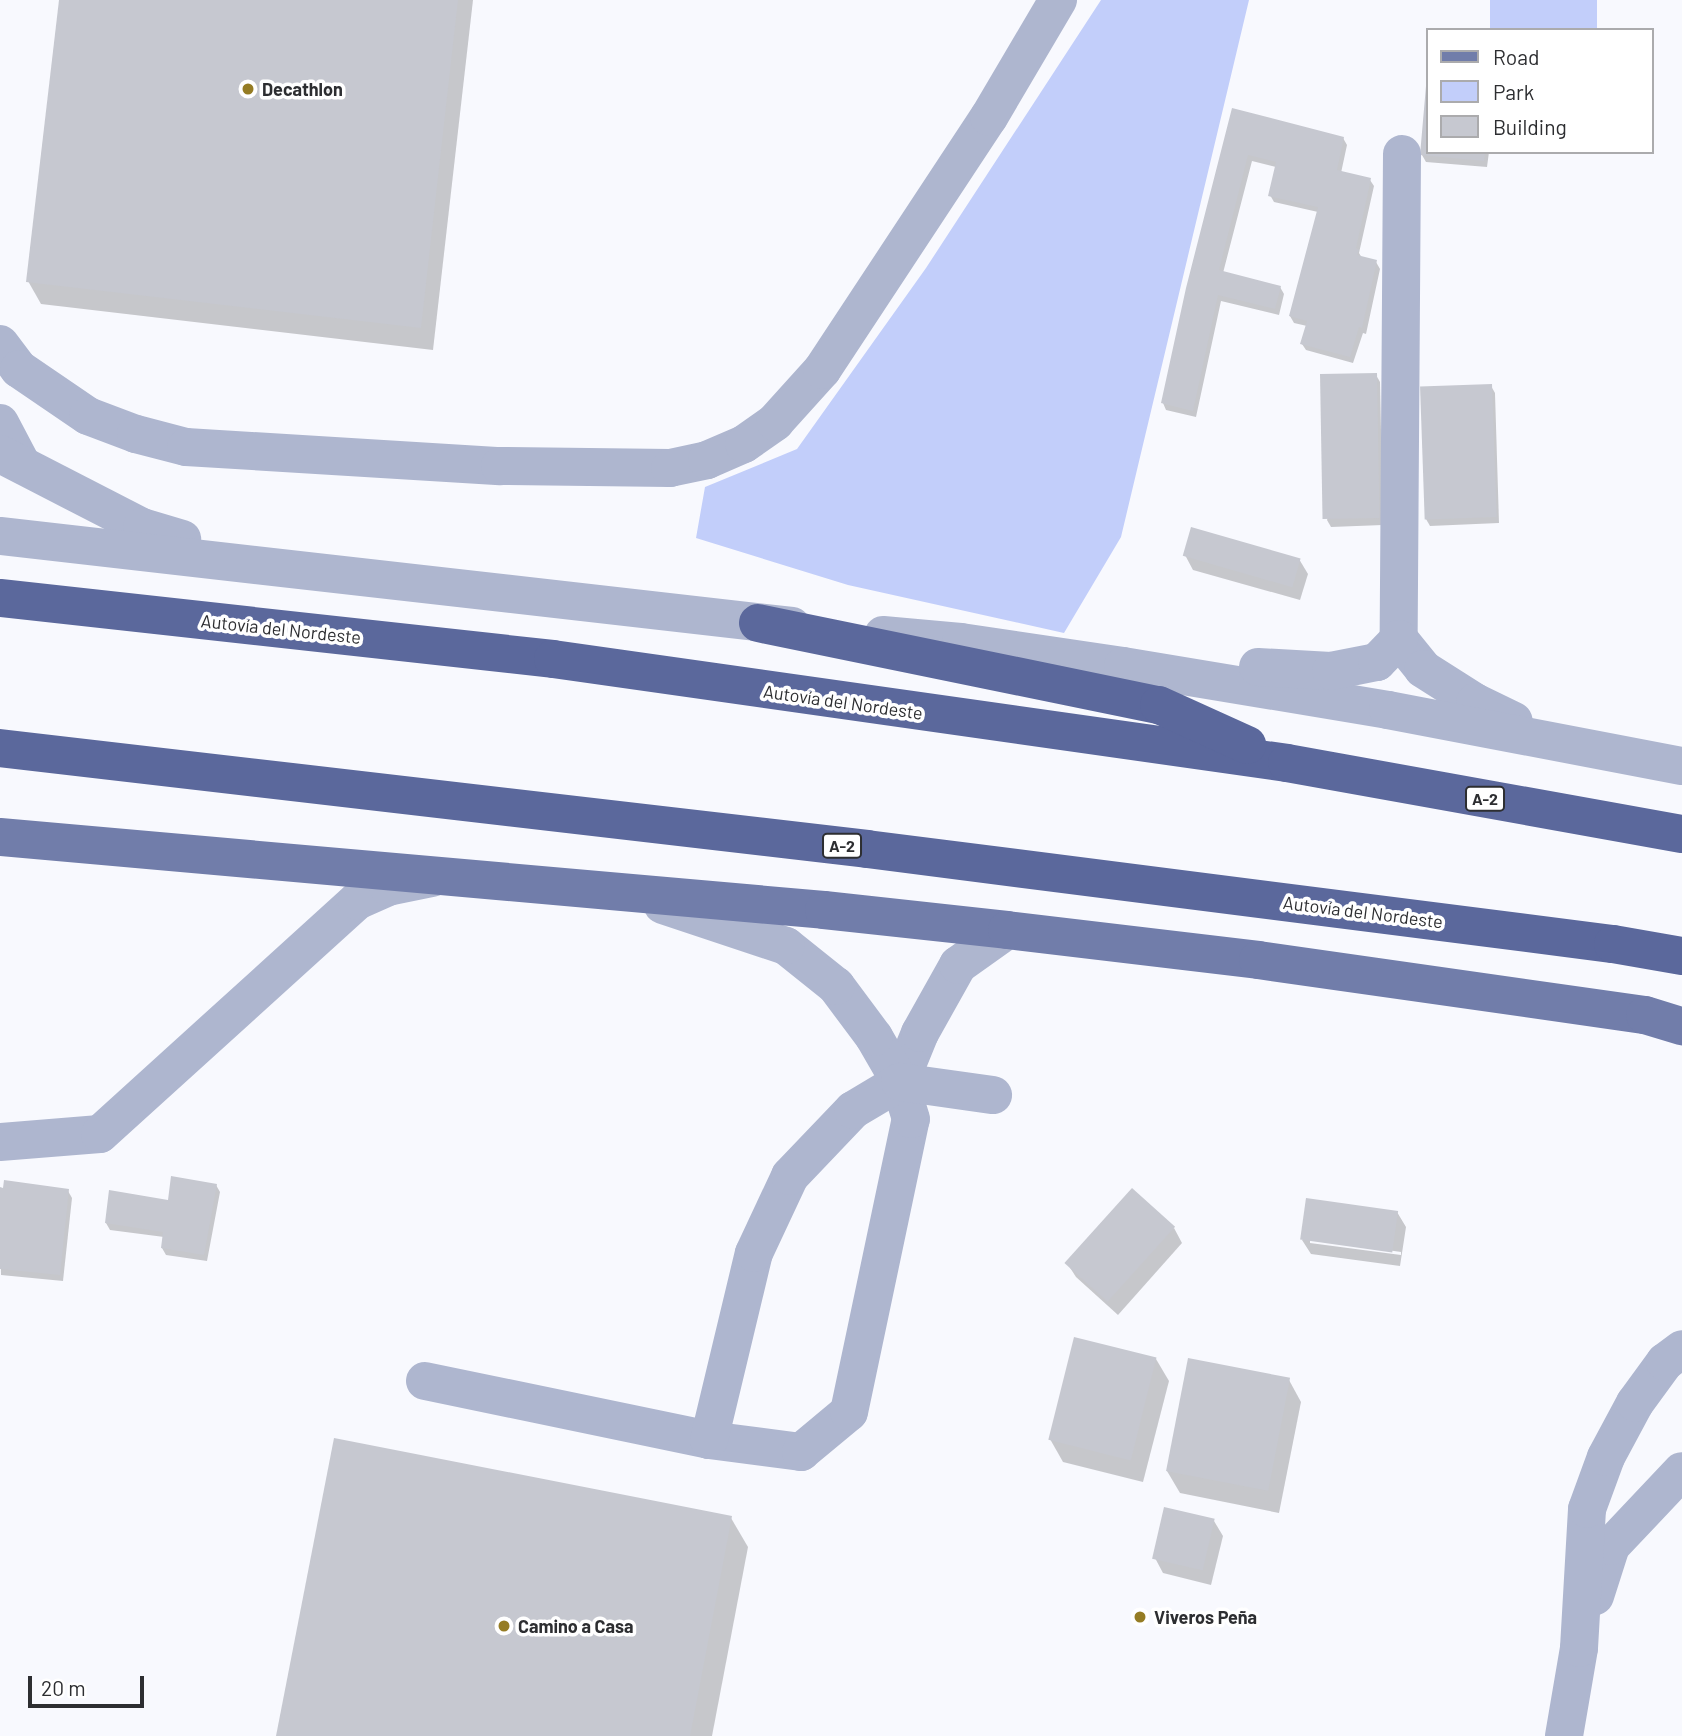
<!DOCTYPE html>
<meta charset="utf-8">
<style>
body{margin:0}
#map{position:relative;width:1682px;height:1736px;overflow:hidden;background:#f8f9fe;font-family:Barlow,sans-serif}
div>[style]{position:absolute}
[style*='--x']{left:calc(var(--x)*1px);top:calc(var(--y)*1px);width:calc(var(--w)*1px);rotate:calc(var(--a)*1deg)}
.green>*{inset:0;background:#c2cefa;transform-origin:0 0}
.shadow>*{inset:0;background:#0003}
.building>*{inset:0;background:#c6c8d0;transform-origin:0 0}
.minor>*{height:38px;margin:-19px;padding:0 19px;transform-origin:19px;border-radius:19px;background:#aeb6cf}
.major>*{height:38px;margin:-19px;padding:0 19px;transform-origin:19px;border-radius:19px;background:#717daa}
.highway>*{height:38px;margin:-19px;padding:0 19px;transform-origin:19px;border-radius:19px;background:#5b689c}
.dots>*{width:19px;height:19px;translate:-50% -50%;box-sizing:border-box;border:4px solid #fff;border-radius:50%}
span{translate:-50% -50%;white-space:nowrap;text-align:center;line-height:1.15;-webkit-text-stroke:7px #fff;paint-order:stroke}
.shield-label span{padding:2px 5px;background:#fff;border:2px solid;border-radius:5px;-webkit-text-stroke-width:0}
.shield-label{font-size:16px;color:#2d2e31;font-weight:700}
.poi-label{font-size:18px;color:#2d2e31;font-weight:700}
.left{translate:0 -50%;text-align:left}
.street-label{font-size:18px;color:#2d2e31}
.legend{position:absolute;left:1426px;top:28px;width:228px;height:126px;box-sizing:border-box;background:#fff;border:2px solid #ababad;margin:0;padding:9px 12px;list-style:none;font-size:21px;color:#2d2e31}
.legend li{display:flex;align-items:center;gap:14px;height:35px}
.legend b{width:35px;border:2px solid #ababad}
.scale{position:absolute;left:28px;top:1676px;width:116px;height:32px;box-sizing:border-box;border:4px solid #2d2e31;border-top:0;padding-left:9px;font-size:21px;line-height:24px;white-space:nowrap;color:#2d2e31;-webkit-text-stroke:5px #fff;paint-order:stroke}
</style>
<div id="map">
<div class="green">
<div style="clip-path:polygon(1101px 0,1249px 0,1121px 537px,1064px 633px,848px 585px,696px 538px,705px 487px,797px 449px,926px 268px)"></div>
<div style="left:1490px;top:0;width:107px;height:30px"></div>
</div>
<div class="shadow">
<div style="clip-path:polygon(60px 0,473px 0,433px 350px,41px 304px,28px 281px)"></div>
<div style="clip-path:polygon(1428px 85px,1428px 152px,1489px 152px,1487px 167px,1426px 162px,1422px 155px)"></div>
<div style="clip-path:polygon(1233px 110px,1343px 138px,1347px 145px,1341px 173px,1370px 180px,1374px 186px,1359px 253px,1362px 258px,1376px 262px,1380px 269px,1366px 334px,1363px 333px,1353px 363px,1306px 350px,1302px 344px,1307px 326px,1294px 323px,1290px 316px,1318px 212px,1274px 202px,1270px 195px,1276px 167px,1252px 161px,1223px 273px,1280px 287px,1284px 294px,1279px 315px,1221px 301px,1196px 417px,1166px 410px,1163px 403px)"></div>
<div style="clip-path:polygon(1376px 375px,1380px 382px,1383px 525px,1331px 527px,1327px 520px)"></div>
<div style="clip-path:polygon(1491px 386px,1495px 393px,1499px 523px,1430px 526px,1426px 519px)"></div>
<div style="clip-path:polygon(1185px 555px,1299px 559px,1308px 574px,1300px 600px,1193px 570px)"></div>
<div style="clip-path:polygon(216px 1185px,220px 1192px,207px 1261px,166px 1255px,162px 1248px,164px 1237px,110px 1230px,106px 1223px)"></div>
<div style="clip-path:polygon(0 1189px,68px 1191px,72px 1198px,63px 1281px,1px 1275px)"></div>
<div style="clip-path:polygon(evenodd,1397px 1212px,1406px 1227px,1400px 1266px,1311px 1254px,1302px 1240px,1397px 1212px,1310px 1239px,1401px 1252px,1401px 1255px,1310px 1243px,1310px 1239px)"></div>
<div style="clip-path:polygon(1174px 1228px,1182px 1243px,1118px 1315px,1076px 1277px,1067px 1263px)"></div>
<div style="clip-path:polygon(1156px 1359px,1169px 1381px,1143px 1482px,1063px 1462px,1050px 1439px)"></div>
<div style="clip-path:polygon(1289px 1380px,1301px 1402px,1279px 1513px,1180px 1493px,1167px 1471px)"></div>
<div style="clip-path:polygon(731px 1518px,748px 1547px,712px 1736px,278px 1736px)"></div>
<div style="clip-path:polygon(1214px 1521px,1223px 1536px,1211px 1585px,1163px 1573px,1155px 1558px)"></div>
</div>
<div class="building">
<div style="clip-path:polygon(59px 0,458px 0,421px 328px,26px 282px)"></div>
<div style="clip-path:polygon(1426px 86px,1428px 152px,1485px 152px,1484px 161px,1420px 155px)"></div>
<div style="clip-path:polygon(1232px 108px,1344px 137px,1337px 170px,1371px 178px,1356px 248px,1359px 250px,1357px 255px,1377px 260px,1362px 328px,1359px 327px,1350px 357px,1300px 344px,1307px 321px,1289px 316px,1318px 207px,1268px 196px,1276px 162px,1248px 155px,1219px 270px,1281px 286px,1275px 309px,1218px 295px,1193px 411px,1161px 403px,1186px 288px)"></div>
<div style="left:1377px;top:373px;width:145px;height:57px;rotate:89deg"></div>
<div style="left:1492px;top:384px;width:133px;height:72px;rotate:88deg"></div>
<div style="left:1191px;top:527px;width:114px;height:30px;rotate:16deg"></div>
<div style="clip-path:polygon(171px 1176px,217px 1184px,204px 1255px,161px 1248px,163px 1232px,105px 1223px,109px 1190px,168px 1200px)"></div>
<div style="clip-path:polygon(4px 1180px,69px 1189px,60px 1275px,0 1269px,0 1187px,3px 1188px)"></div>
<div style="left:1132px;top:1188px;width:58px;height:101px;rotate:42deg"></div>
<div style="left:1306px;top:1198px;width:93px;height:42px;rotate:8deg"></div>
<div style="left:1074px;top:1337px;width:85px;height:106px;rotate:14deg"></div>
<div style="left:1188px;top:1358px;width:104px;height:115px;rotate:11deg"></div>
<div style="clip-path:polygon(334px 1438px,732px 1516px,690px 1736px,276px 1736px)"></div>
<div style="left:1164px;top:1507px;width:52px;height:53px;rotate:13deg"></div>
</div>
<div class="minor">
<div style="--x:1402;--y:154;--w:485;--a:90.4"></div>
<div style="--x:1399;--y:639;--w:38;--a:51"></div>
<div style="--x:1423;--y:669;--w:62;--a:32.4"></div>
<div style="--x:1475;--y:702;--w:43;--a:26"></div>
<div style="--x:0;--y:344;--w:31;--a:53"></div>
<div style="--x:19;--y:369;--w:83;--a:34.3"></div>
<div style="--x:88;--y:416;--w:51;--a:20.6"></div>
<div style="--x:136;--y:434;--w:52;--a:14.6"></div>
<div style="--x:186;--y:447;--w:315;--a:3.5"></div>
<div style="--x:500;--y:466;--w:170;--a:0.7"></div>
<div style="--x:670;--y:468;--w:38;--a:-12"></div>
<div style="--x:707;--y:460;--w:40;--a:-23.4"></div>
<div style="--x:744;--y:444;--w:38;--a:-35"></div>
<div style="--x:775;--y:422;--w:70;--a:-47.9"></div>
<div style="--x:822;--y:370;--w:303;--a:-56.6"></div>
<div style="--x:989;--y:117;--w:136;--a:-59.5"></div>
<div style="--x:0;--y:423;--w:45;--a:62.3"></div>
<div style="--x:0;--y:454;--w:160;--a:27.2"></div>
<div style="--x:142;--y:527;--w:42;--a:16.7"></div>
<div style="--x:0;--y:536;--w:797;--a:6.48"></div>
<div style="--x:883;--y:635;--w:78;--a:5.1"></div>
<div style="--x:961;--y:642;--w:164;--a:8.4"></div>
<div style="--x:1123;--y:666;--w:269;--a:9.4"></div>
<div style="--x:1388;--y:710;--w:299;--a:10.8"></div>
<div style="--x:1258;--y:667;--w:73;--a:3.1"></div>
<div style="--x:1331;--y:671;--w:47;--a:-11.1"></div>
<div style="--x:1377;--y:662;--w:32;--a:-46"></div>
<div style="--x:900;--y:1082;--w:53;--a:-67.8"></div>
<div style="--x:920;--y:1033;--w:78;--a:-60.8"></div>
<div style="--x:958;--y:965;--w:60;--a:-35.5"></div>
<div style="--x:0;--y:1142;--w:100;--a:-4.6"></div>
<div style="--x:100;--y:1134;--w:347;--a:-42.2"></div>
<div style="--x:357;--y:901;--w:34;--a:-24"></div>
<div style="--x:388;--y:887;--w:45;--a:-11.6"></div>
<div style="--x:425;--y:1381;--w:290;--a:11.7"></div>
<div style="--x:709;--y:1440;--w:93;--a:7.4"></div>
<div style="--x:801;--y:1452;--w:62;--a:-39.8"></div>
<div style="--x:849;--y:1412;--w:299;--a:-78.1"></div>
<div style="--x:911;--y:1119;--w:39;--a:-107"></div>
<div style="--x:900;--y:1082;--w:52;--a:-120"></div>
<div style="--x:874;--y:1037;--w:64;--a:-126.7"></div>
<div style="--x:836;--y:986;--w:64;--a:-141.3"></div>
<div style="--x:786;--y:946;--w:130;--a:-161.6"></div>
<div style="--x:709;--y:1440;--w:192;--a:-76.5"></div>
<div style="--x:754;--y:1253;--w:85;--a:-64.9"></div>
<div style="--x:790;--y:1176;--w:91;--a:-46.3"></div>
<div style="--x:853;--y:1110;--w:55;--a:-30.8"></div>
<div style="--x:900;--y:1082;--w:94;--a:8"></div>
<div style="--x:1595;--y:1596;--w:52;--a:-72.3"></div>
<div style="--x:1611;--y:1546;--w:103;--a:-46.6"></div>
<div style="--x:1564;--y:1736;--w:89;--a:-80.3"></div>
<div style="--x:1579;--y:1648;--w:139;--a:-86.7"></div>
<div style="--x:1587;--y:1509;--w:55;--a:-69.9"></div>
<div style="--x:1606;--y:1457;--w:61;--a:-61.8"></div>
<div style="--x:1635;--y:1403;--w:51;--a:-53.8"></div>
<div style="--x:1665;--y:1362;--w:21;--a:-37"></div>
</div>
<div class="major">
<div style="--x:0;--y:837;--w:827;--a:5.06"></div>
<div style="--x:824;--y:910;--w:184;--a:6.2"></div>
<div style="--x:1007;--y:930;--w:253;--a:6.8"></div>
<div style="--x:1258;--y:960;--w:391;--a:8.1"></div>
<div style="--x:1645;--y:1015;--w:39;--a:17"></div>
</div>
<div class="highway">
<div style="--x:0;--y:598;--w:556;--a:6.29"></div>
<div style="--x:553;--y:659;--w:741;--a:8.06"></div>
<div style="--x:1287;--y:763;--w:401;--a:10.2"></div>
<div style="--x:758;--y:623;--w:409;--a:11.6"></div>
<div style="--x:1159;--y:705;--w:97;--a:24.4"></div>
<div style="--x:0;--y:748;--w:873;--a:6.64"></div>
<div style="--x:867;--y:849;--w:752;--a:7.26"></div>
<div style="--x:1613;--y:944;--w:70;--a:9.9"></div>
</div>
<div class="dots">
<div style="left:248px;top:89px;background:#957c24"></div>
<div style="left:1140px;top:1617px;background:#957c24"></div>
<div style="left:504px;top:1626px;background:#957c24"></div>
</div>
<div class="shield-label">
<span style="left:1485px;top:799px">A-2</span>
<span style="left:842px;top:846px">A-2</span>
</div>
<div class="poi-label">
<span class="left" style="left:262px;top:89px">Decathlon</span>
<span class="left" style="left:1154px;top:1617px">Viveros Peña</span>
<span class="left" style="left:518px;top:1626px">Camino a Casa</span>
</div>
<div class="street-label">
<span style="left:281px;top:629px;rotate:6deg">Autovía del Nordeste</span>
<span style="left:843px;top:702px;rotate:8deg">Autovía del Nordeste</span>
<span style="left:1363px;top:912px;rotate:7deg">Autovía del Nordeste</span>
</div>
<ul class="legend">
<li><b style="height:9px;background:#717daa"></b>Road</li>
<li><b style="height:19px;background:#c2cefa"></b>Park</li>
<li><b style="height:19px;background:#c6c8d0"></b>Building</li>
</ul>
<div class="scale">20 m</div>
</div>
